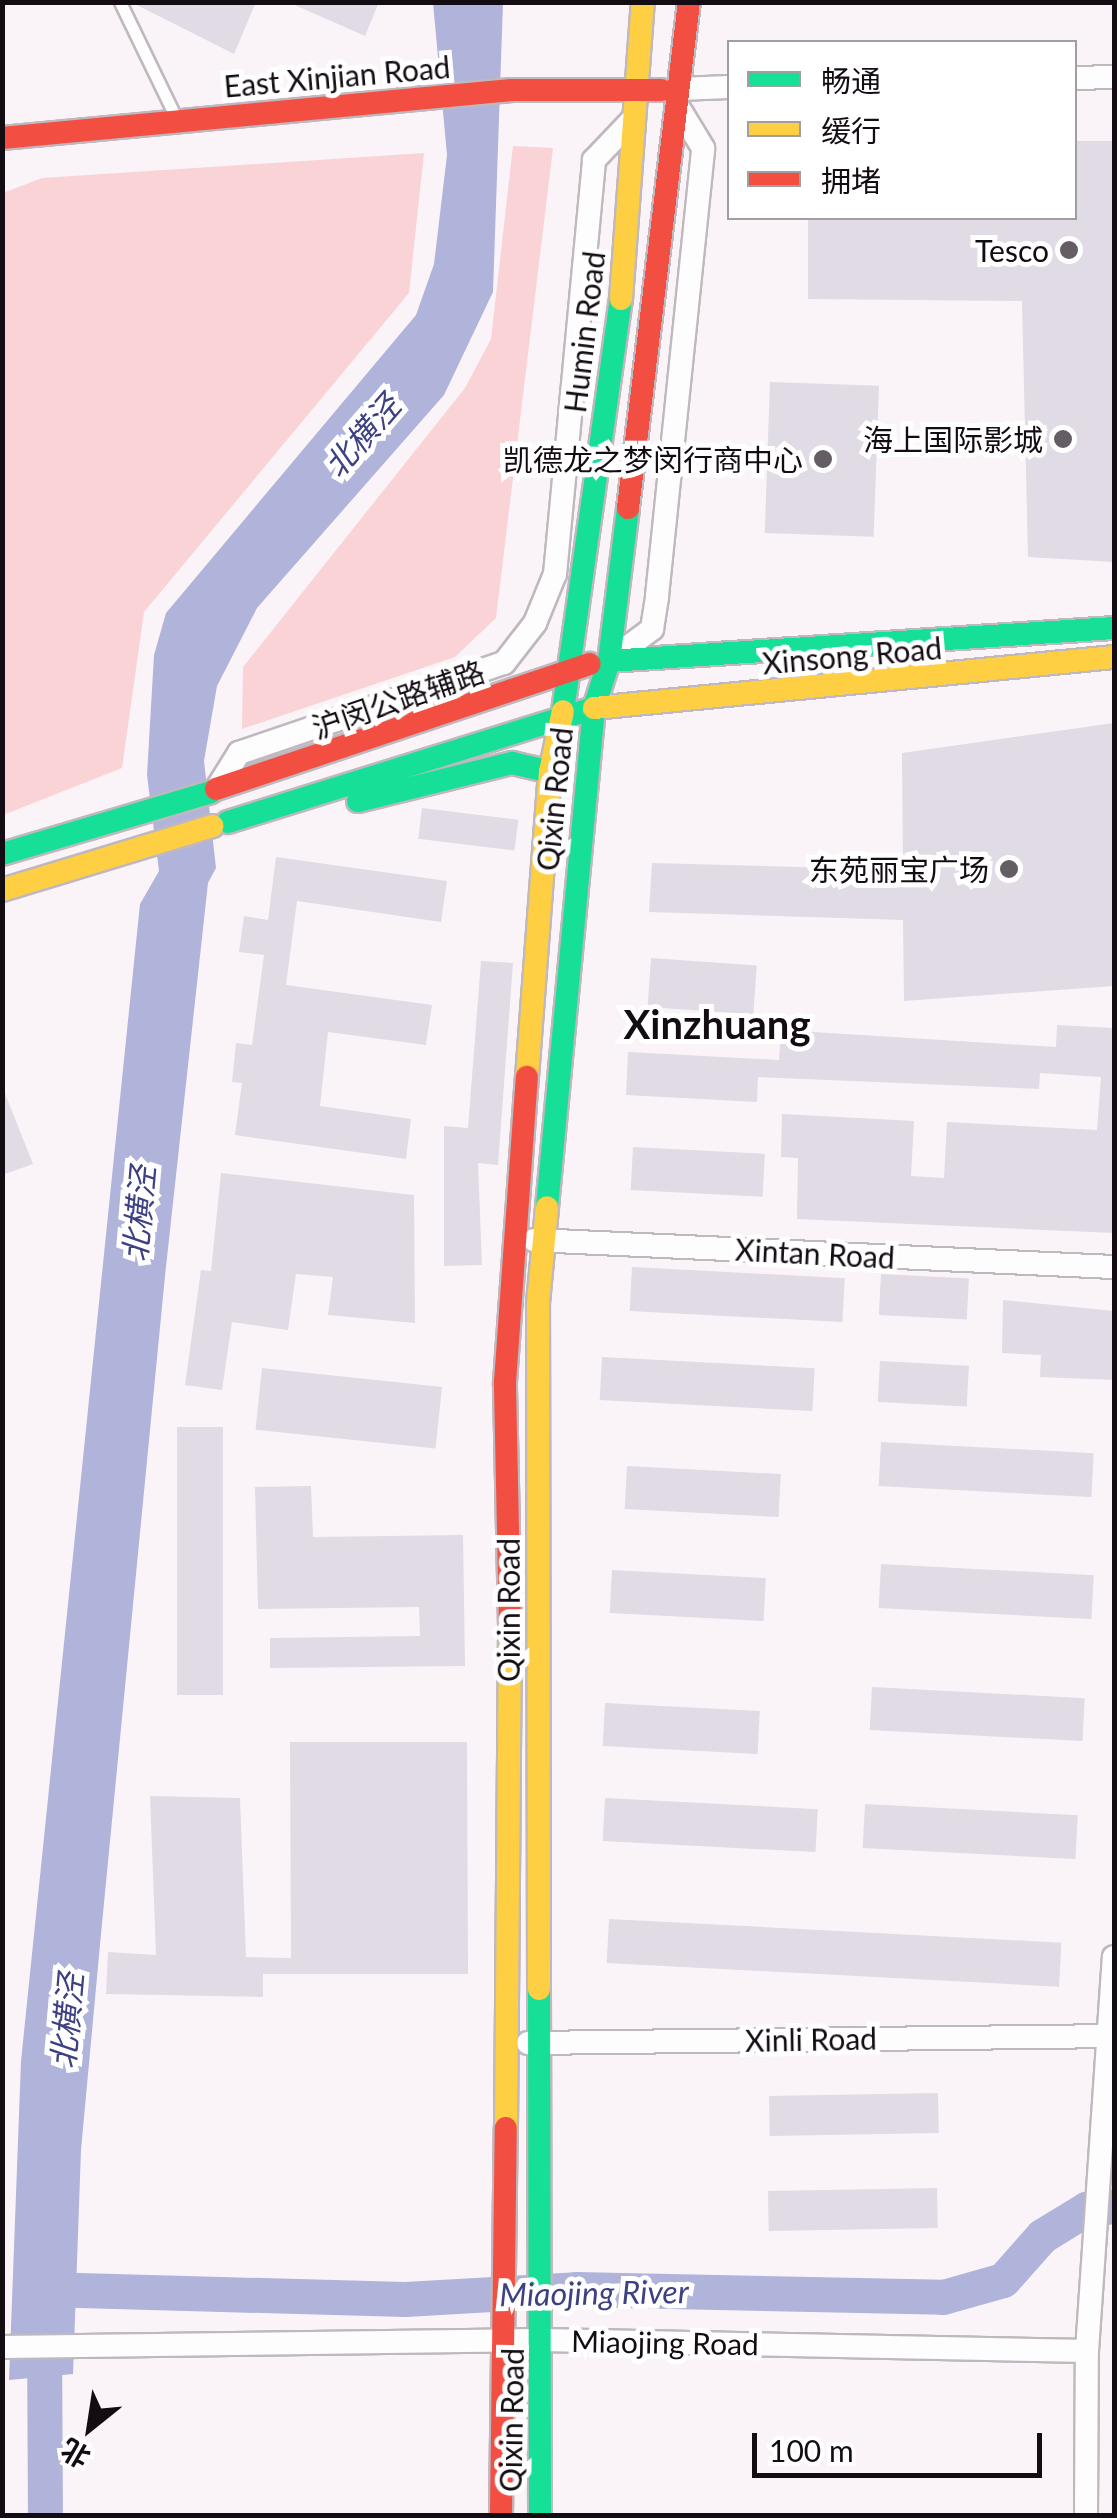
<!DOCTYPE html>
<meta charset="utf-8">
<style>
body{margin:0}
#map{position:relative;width:1117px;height:2518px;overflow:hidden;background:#faf4f9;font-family:Lato,"Noto Sans SC",sans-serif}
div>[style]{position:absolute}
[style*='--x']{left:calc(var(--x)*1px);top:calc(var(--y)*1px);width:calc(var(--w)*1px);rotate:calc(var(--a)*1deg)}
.green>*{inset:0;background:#f9d3d5}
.water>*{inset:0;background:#b0b4db}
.river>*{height:35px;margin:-17.5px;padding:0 17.5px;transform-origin:17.5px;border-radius:17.5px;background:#b0b4db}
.building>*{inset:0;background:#e0dbe4;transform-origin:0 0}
.roads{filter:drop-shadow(2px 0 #bfb8be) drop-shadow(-2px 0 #bfb8be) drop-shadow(0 2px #bfb8be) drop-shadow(0 -2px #bfb8be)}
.lane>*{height:11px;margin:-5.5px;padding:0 5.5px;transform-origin:5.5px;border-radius:5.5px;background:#fefdfe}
.street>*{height:22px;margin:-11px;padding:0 11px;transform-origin:11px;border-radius:11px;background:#fefdfe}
.fast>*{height:22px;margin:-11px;padding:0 11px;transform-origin:11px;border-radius:11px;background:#16e098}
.slow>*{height:22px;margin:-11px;padding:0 11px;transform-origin:11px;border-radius:11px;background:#ffcf43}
.jam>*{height:22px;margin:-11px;padding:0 11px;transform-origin:11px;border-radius:11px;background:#f24e42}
.dots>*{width:28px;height:28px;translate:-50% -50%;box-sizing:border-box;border:5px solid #fff;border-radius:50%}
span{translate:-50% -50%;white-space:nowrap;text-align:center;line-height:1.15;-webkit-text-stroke:10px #fff;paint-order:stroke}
.street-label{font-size:30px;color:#140c13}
.poi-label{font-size:30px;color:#140c13}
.right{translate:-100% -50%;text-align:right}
.water-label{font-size:32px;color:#3d4183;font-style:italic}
.district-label{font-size:40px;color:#140c13;font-weight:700}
.frame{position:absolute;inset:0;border:5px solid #140c13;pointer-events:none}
.legend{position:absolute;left:727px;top:40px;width:350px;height:180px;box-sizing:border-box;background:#fff;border:2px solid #a19ea1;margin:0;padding:12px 18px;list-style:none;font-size:30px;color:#140c13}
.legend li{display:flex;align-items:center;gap:20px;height:50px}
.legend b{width:50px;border:2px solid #a19ea1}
.north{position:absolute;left:40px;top:2378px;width:100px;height:100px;-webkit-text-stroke:8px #fff;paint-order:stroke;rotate:210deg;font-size:28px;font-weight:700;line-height:40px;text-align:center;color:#140c13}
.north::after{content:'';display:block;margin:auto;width:35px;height:45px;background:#140c13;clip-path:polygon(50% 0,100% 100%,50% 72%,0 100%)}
.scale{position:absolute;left:752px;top:2433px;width:290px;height:45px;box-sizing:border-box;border:5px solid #140c13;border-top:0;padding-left:12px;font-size:30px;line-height:35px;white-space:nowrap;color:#140c13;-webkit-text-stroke:8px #fff;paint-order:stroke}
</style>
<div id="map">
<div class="green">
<div style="clip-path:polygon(513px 146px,553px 148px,496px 618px,455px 657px,242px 729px,243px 667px,465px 388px,491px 339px)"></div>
<div style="clip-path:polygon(424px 153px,409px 293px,144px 612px,122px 768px,3px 815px,3px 193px,42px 178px)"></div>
</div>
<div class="water">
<div style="clip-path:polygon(433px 3px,503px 3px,493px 292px,444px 395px,257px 608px,217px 686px,204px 761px,216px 868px,208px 883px,165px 1276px,101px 1934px,81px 2150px,73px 2374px,9px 2380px,21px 2061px,140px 904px,159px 871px,147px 775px,154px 655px,166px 613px,416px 315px,434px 264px,447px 155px)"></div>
</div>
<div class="river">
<div style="--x:44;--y:2289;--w:361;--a:1.6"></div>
<div style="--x:405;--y:2299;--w:171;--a:-3.3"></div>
<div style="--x:576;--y:2289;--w:367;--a:1.2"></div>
<div style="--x:943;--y:2297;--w:62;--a:-15.8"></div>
<div style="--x:1003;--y:2280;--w:59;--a:-48.4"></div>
<div style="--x:1042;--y:2236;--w:52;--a:-31.5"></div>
<div style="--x:1086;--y:2209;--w:28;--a:-6"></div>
<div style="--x:44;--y:2332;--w:184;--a:89.7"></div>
</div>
<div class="building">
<div style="clip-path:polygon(131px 2px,256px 2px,234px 54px)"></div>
<div style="clip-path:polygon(288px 2px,379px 2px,365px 36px)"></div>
<div style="clip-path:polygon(1074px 141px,1114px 141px,1114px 562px,1028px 557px,1022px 301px,808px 299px,808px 218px,1074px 218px)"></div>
<div style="left:770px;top:382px;width:109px;height:151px;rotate:2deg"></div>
<div style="clip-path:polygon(1114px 723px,1114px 986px,904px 1001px,903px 920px,649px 912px,652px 863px,903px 870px,902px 753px)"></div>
<div style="left:422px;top:808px;width:97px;height:31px;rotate:7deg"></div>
<div style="clip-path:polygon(276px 857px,447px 881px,441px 922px,297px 901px,286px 985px,432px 1005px,426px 1045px,328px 1032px,320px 1106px,411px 1119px,406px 1159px,235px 1135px,242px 1083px,232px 1082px,236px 1043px,252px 1045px,264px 955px,239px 952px,244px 916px,268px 920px)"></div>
<div style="left:651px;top:958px;width:106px;height:49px;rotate:4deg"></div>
<div style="clip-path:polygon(481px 961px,513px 963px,498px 1165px,478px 1163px,482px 1265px,444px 1266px,444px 1126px,468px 1128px)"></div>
<div style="clip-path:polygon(1057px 1025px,1114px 1028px,1114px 1233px,797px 1219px,798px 1158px,781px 1157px,782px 1114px,914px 1121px,911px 1176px,944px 1178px,947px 1122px,1097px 1130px,1101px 1077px,1040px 1073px,1039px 1089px,758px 1077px,757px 1102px,626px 1095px,628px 1052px,779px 1060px,781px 1030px,1056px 1047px)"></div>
<div style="clip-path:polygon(2px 1086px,33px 1164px,2px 1175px)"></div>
<div style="left:633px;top:1147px;width:132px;height:43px;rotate:3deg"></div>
<div style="clip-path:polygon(221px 1173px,414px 1195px,415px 1323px,328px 1315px,333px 1277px,296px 1274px,288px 1330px,232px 1322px,222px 1390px,185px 1385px,201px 1270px,211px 1271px)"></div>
<div style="left:632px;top:1267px;width:213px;height:44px;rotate:3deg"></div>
<div style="left:881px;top:1274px;width:88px;height:41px;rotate:3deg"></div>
<div style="clip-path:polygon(1003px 1300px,1114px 1311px,1114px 1380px,1040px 1377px,1041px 1355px,1002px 1353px)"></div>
<div style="left:602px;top:1357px;width:213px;height:43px;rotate:3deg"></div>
<div style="left:880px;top:1361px;width:89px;height:41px;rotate:3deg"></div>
<div style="left:262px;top:1368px;width:181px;height:62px;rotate:6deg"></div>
<div style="left:177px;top:1427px;width:46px;height:268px"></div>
<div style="left:881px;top:1442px;width:213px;height:44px;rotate:3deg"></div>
<div style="left:627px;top:1466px;width:154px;height:43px;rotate:3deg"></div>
<div style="clip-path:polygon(311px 1486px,313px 1537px,463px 1535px,465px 1666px,270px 1668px,270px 1638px,420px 1636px,419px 1607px,258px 1609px,255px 1487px)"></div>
<div style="left:881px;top:1564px;width:213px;height:44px;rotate:3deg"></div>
<div style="left:612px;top:1570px;width:154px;height:43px;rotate:3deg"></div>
<div style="left:872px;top:1687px;width:213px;height:43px;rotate:3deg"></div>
<div style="left:605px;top:1703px;width:155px;height:43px;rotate:3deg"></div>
<div style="clip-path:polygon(290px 1742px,467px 1742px,468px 1974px,263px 1974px,263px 1997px,106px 1994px,108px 1952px,156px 1955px,150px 1796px,240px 1798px,246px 1957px,291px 1958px)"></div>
<div style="left:605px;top:1798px;width:213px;height:43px;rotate:3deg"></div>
<div style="left:865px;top:1804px;width:213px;height:44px;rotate:3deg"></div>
<div style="left:609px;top:1919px;width:453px;height:44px;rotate:3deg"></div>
<div style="left:938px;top:2093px;width:40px;height:169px;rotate:89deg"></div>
<div style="left:937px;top:2188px;width:40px;height:169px;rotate:89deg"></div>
</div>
<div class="roads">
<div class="lane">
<div style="--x:120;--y:2;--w:129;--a:64.2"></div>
</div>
<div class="street">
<div style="--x:1074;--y:78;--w:40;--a:-1.4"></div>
<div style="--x:678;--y:89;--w:52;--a:-2.2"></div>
<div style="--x:609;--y:661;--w:54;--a:-36.7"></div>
<div style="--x:652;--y:629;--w:33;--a:-81"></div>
<div style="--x:657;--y:596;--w:450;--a:-84.1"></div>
<div style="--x:703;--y:148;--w:44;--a:-121.2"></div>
<div style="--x:219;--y:785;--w:38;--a:-58"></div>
<div style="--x:239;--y:753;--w:280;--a:-18.8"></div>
<div style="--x:504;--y:663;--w:51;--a:-52.2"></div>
<div style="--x:535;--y:623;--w:53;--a:-67.8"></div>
<div style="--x:555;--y:574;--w:416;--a:-84.6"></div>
<div style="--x:594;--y:160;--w:57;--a:-46.4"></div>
<div style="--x:534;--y:1240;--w:581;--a:2.67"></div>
<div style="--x:528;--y:2043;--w:586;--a:-0.68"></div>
<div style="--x:2;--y:2347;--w:540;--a:-0.74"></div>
<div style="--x:542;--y:2340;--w:545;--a:1.16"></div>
<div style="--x:1086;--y:2516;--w:165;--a:-89.7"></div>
<div style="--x:1087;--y:2351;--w:395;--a:-86.1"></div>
</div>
<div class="fast">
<div style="--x:609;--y:661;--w:506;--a:-3.74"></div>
<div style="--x:563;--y:711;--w:416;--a:-82"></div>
<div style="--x:358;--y:801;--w:159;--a:-13.9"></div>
<div style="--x:512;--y:763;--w:39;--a:13"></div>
<div style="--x:228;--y:822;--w:383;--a:-17.3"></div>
<div style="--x:594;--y:708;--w:49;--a:-72.3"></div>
<div style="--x:609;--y:661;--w:154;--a:-82.9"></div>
<div style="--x:2;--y:854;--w:218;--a:-16.5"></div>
<div style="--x:547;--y:1207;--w:501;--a:-84.62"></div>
<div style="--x:539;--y:1989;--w:527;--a:89.89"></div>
</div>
<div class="slow">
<div style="--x:621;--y:299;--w:298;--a:-85.8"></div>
<div style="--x:594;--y:708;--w:522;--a:-5.6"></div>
<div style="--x:2;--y:890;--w:220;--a:-16.9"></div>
<div style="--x:527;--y:1077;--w:306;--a:-85.7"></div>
<div style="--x:550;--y:772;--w:62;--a:-78"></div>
<div style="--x:539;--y:1989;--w:686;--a:-90.08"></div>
<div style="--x:538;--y:1303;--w:96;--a:-84.6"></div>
<div style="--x:506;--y:2128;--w:502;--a:-89.54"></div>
</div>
<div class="jam">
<div style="--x:2;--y:138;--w:512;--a:-5.38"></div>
<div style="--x:512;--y:90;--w:149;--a:0"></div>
<div style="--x:628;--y:508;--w:510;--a:-83.13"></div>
<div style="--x:216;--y:789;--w:394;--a:-18.5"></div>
<div style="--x:510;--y:1626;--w:244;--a:-91.2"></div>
<div style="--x:505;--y:1382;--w:306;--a:-85.9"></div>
<div style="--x:501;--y:2516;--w:388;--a:-89.3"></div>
</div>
</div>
<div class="dots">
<div style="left:1069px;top:250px;background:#645d64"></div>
<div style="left:1063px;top:439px;background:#645d64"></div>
<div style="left:823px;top:459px;background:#645d64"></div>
<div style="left:1009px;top:869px;background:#645d64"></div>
</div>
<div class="street-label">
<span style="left:337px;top:76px;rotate:-5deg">East Xinjian Road</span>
<span style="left:584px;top:332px;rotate:-83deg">Humin Road</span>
<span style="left:852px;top:655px;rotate:-5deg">Xinsong Road</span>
<span style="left:398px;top:699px;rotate:-19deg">沪闵公路辅路</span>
<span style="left:554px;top:799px;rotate:-84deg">Qixin Road</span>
<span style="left:815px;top:1253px;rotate:3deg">Xintan Road</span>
<span style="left:508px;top:1610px;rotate:-90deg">Qixin Road</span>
<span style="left:811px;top:2039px;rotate:-1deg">Xinli Road</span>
<span style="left:665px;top:2342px;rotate:1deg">Miaojing Road</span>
<span style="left:511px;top:2420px;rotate:-89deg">Qixin Road</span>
</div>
<div class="poi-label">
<span class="right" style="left:1049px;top:250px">Tesco</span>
<span class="right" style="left:1043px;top:439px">海上国际影城</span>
<span class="right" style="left:803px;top:459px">凯德龙之梦闵行商中心</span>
<span class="right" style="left:989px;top:869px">东苑丽宝广场</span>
</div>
<div class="water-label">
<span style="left:362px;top:436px;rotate:-49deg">北横泾</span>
<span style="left:139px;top:1214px;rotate:-85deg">北横泾</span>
<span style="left:67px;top:2021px;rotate:-85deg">北横泾</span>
<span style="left:594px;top:2293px;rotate:-1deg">Miaojing River</span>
</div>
<div class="district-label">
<span style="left:717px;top:1024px">Xinzhuang</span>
</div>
<div class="frame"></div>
<ul class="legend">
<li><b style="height:12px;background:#16e098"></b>畅通</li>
<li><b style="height:12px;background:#ffcf43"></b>缓行</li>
<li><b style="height:12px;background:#f24e42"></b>拥堵</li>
</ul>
<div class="north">北</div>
<div class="scale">100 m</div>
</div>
